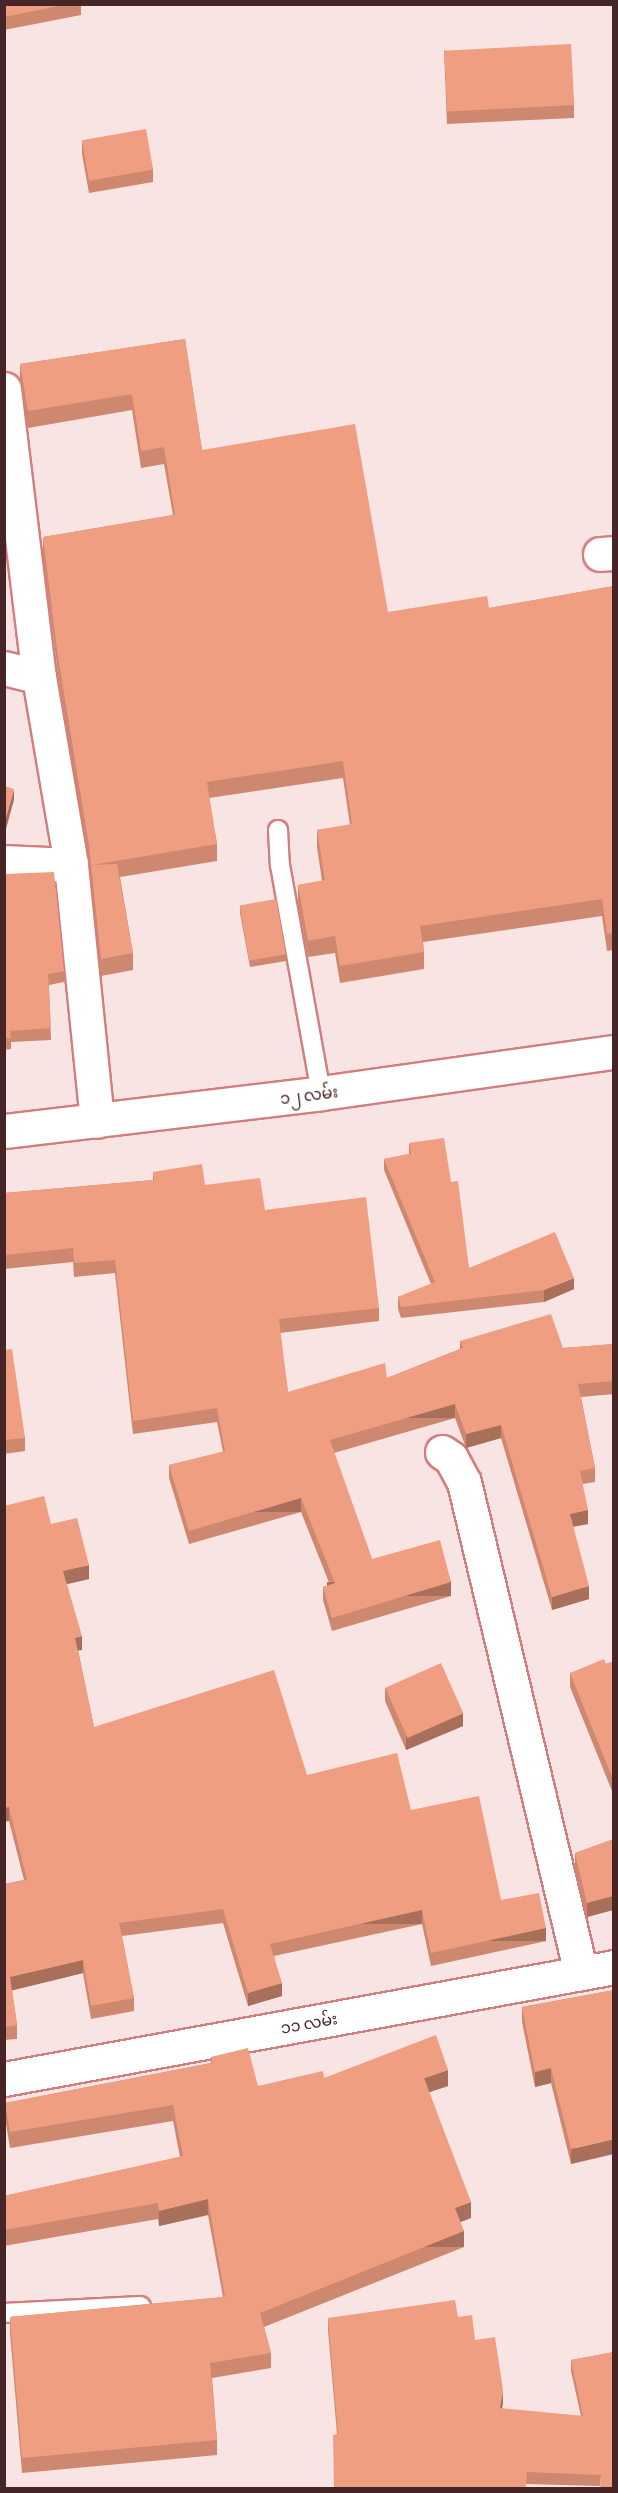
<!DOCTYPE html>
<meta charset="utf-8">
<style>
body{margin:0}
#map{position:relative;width:618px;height:2493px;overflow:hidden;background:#f7e4e3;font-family:Commissioner,"Noto Sans Myanmar",sans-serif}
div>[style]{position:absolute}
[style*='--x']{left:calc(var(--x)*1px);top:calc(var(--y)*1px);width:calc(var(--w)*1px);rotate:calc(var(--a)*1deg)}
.roads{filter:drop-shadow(2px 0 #d37e7e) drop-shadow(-2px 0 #d37e7e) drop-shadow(0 2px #d37e7e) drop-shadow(0 -2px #d37e7e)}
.service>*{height:18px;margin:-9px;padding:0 9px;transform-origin:9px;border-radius:9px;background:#fff}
.minor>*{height:33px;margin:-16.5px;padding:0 16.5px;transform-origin:16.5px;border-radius:16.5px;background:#fff}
.secondary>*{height:33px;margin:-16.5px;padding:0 16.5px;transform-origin:16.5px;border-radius:16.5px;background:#fff}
.wall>*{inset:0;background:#ce8870}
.shaded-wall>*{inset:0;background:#a86f5b;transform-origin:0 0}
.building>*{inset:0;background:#f09e82;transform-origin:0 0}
span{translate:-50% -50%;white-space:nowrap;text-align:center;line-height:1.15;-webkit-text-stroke:4.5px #fff;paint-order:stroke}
.street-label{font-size:16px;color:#472425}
.frame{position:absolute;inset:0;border:6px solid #472425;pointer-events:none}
</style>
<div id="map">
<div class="roads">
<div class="service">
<div style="--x:278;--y:830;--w:35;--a:87"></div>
<div style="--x:280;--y:865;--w:232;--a:79.8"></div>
<div style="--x:4;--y:2313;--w:137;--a:-2.9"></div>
</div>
<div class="minor">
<div style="--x:4;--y:389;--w:290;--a:83.1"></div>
<div style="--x:39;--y:677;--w:191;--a:80.3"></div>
<div style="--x:71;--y:865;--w:257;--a:84.2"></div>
<div style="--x:600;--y:554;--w:14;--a:-4"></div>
<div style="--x:4;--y:668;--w:36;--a:14"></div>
<div style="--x:4;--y:862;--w:67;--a:2.6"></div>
<div style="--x:442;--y:1452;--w:11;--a:34"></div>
<div style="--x:451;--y:1458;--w:27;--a:62"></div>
<div style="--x:464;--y:1482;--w:505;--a:76.6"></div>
<div style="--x:4;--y:2079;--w:620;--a:-10.4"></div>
</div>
<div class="secondary">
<div style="--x:4;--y:1131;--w:319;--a:-6.8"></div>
<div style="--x:321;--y:1093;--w:296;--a:-8"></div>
</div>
</div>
<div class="wall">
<div style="clip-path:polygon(4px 4px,81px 4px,81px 15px,4px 30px)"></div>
<div style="clip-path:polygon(444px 50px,574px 105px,574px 118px,447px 124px)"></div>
<div style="clip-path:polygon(82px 141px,153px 169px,153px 182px,89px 193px,82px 154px)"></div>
<div style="clip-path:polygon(185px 339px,202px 450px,388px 612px,489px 608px,614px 586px,614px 950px,607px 951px,602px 916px,423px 942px,424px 952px,424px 969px,340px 983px,335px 953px,308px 957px,298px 902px,298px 885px,322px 881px,317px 847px,317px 830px,350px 825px,343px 778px,209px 798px,217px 844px,217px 861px,120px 877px,133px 953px,133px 970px,101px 976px,89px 862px,58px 674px,43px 554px,43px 537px,173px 515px,164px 464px,141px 468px,132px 410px,28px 428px,20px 380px,20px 364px)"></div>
<div style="clip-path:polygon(4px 874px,64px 971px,64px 982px,49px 985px,51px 1040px,11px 1042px,11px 1049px,4px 1050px)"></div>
<div style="clip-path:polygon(240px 906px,286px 954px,286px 961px,250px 967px,240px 913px)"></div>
<div style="clip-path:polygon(409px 1143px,451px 1182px,469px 1268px,574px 1289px,544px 1302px,401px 1318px,398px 1309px,398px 1297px,431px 1284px,384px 1170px,384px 1159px,409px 1154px)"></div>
<div style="clip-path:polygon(153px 1172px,205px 1185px,265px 1210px,379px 1308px,379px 1321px,280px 1333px,288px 1392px,387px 1378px,460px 1349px,460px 1341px,563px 1348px,614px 1344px,614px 1394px,581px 1397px,595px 1468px,595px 1482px,582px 1484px,588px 1524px,573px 1527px,589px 1599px,552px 1610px,501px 1438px,466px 1448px,455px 1418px,334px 1453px,372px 1559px,451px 1596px,332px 1631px,323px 1600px,323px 1587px,330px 1585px,301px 1512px,189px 1544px,169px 1478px,169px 1465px,223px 1452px,217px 1422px,133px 1434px,115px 1273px,74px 1277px,73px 1262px,4px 1269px,4px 1193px,153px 1180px)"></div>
<div style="clip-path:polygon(4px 1350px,25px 1438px,25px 1451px,4px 1454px)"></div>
<div style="clip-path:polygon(51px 1524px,89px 1579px,67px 1584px,82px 1650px,78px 1650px,94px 1727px,307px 1775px,411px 1810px,501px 1900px,546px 1941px,431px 1966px,422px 1924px,274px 1956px,282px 1996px,248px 2006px,223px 1923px,122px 1936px,134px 1998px,134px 2011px,91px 2019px,83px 1973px,12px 1990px,17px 2025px,17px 2039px,4px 2040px,4px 1884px,24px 1880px,9px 1821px,4px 1822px)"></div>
<div style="clip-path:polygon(614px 1661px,614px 1796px,570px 1687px,570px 1673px,606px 1664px)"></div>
<div style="clip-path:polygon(385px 1688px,463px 1726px,406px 1750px,385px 1701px)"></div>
<div style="clip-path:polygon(614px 1839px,614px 1912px,613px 1910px,587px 1917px,575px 1868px,575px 1853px)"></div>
<div style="clip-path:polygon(614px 1990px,571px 2164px,551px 2083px,535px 2087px,522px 2022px,522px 2007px)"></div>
<div style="clip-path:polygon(211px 2057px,258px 2086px,324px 2078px,448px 2086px,429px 2092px,471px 2218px,460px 2222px,464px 2247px,264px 2327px,271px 2353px,271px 2368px,212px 2378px,217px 2440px,217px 2455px,22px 2473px,10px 2333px,10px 2317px,223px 2297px,208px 2215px,159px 2226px,158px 2219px,4px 2246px,4px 2196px,180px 2157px,173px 2121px,10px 2148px,5px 2118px,5px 2103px,211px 2063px)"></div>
<div style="clip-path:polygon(458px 2317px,475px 2340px,503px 2402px,502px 2409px,581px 2416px,571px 2371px,571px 2360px,614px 2352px,600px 2486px,527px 2484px,337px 2434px,328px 2330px,328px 2318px)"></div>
</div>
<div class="shaded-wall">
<div style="clip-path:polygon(14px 789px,14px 800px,4px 836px,4px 824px)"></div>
<div style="clip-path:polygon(574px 1278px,574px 1289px,544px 1302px,544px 1290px)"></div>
<div style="left:455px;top:1404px;width:14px;height:130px;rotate:90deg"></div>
<div style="clip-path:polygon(501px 1425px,501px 1438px,466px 1448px,466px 1434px)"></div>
<div style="left:301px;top:1498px;width:14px;height:117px;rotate:90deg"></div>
<div style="clip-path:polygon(588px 1510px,588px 1524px,570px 1527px,570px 1514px)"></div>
<div style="clip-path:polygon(89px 1565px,89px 1579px,63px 1585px,63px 1571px)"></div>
<div style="left:451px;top:1582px;width:14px;height:124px;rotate:90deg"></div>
<div style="clip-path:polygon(589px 1586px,589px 1599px,552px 1610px,552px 1597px)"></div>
<div style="clip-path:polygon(82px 1636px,82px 1650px,75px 1651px,75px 1638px)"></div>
<div style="clip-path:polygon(463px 1713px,463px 1726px,406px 1750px,406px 1737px)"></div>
<div style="left:9px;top:1807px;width:14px;height:5px;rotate:90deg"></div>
<div style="clip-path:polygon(613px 1896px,613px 1910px,587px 1917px,587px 1903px)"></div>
<div style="left:422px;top:1910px;width:14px;height:156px;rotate:90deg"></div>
<div style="left:546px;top:1928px;width:13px;height:118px;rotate:90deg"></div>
<div style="clip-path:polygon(83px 1960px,83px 1973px,10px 1991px,10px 1977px)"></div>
<div style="clip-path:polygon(282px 1983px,282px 1996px,248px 2006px,248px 1993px)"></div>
<div style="clip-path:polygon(551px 2068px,551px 2083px,535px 2087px,535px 2072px)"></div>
<div style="clip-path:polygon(448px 2070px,448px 2086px,424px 2094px,424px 2078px)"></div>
<div style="clip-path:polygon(614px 2139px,614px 2154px,571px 2164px,571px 2149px)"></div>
<div style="clip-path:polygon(208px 2199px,208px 2215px,159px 2226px,159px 2211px)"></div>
<div style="clip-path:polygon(471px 2202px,471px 2218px,455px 2224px,455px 2208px)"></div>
<div style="left:464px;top:2231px;width:16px;height:220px;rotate:90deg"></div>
<div style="clip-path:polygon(503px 2390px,503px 2402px,500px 2420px,500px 2408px)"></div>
</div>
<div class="building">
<div style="clip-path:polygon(4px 4px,69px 4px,4px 17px)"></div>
<div style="left:571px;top:44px;width:61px;height:127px;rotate:87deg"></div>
<div style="left:146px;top:129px;width:41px;height:65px;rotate:80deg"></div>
<div style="clip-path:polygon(185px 339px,202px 450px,355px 424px,388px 612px,487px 596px,489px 608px,614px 586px,614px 933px,607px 934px,602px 899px,420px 926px,424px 952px,340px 966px,335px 936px,308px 941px,298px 885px,325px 880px,317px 830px,352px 824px,343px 761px,207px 782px,217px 844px,92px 865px,117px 864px,133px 953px,101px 959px,89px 845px,58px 657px,43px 537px,175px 515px,164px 447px,141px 451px,132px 394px,28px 411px,20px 364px)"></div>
<div style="clip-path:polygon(4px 786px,14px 789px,4px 824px)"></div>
<div style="clip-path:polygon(54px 872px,64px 971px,48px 974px,51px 1028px,10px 1031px,11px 1038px,4px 1038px,4px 874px)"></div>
<div style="left:276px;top:899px;width:56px;height:37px;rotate:80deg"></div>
<div style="clip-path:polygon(444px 1138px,451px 1182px,458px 1181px,469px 1268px,555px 1232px,574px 1278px,544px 1290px,401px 1307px,398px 1297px,435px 1282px,384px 1159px,411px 1154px,409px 1143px)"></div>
<div style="clip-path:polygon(202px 1164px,205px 1185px,260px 1178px,265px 1210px,366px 1197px,379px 1308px,279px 1319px,288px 1392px,385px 1363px,387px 1378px,463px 1348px,460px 1341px,551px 1314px,563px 1348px,614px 1344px,614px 1381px,578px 1384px,595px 1468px,580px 1471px,588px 1510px,570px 1514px,589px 1586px,552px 1597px,501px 1425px,466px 1434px,455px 1404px,330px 1440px,372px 1559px,440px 1540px,451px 1582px,332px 1618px,323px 1587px,335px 1583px,301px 1498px,189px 1531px,169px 1465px,225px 1451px,217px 1408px,133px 1421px,115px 1260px,74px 1263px,73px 1248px,4px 1255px,4px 1193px,154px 1180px,153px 1172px)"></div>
<div style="clip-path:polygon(12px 1349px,25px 1438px,4px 1440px,4px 1350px)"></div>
<div style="clip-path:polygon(44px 1496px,51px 1524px,77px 1518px,89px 1565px,63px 1571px,82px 1636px,75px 1638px,94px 1727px,274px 1670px,307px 1775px,397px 1753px,411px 1810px,479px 1796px,501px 1900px,539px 1893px,546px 1928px,431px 1953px,422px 1910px,270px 1944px,282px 1983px,248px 1993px,223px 1909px,119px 1923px,134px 1998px,91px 2006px,83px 1960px,10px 1977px,17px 2025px,4px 2027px,4px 1884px,27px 1880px,9px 1807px,4px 1808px,4px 1506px)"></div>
<div style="clip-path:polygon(604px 1659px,606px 1664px,614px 1661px,614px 1782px,570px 1673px)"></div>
<div style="left:441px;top:1663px;width:55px;height:61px;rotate:66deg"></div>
<div style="clip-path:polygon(614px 1839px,614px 1897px,613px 1896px,587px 1903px,575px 1853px)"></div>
<div style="clip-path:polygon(614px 1990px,614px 2139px,571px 2149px,551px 2068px,535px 2072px,522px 2007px)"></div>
<div style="clip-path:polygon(436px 2035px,448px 2070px,424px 2078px,471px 2202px,455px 2208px,464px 2231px,260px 2313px,271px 2353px,210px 2363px,217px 2440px,22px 2458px,10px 2317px,225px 2297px,208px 2199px,159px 2211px,158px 2203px,4px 2230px,4px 2196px,183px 2156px,173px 2105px,10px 2132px,5px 2103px,212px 2063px,211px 2057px,248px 2048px,258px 2086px,323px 2071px,324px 2078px)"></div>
<div style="clip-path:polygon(455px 2300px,458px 2317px,472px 2315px,475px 2340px,495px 2337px,503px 2390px,500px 2408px,583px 2416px,571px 2360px,614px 2352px,614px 2488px,600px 2488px,601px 2475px,527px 2472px,526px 2488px,334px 2488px,333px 2435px,338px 2434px,328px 2318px)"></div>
</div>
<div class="street-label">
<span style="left:309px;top:1095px;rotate:-7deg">၁၂ လမ်း</span>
<span style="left:309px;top:2023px;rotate:-10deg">၁၁ လမ်း</span>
</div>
<div class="frame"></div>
</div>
